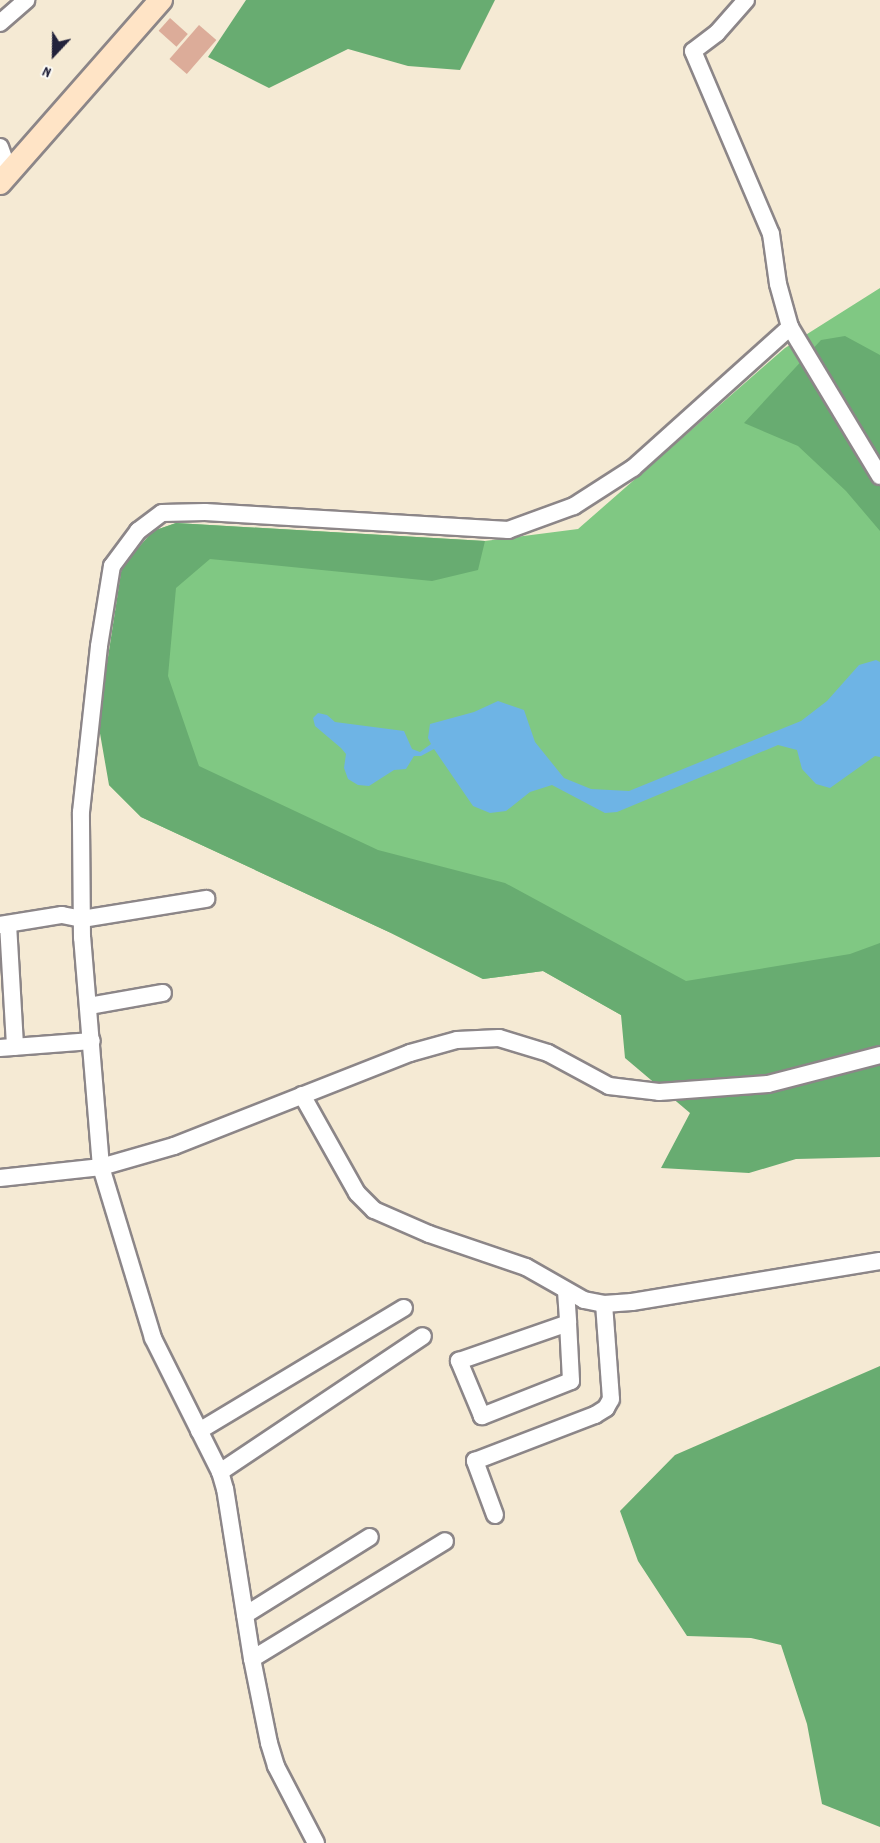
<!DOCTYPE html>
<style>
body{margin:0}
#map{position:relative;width:880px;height:1843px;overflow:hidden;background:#f5ead4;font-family:Dekko,sans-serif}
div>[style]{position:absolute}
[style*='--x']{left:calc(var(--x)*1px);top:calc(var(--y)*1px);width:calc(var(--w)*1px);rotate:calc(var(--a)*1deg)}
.green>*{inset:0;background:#80c883}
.forest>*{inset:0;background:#68ac71}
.water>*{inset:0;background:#6eb4e5}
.building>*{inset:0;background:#dcac99;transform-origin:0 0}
.roads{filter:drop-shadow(2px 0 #8c8688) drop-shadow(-2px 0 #8c8688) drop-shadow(0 2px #8c8688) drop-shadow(0 -2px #8c8688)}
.street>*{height:16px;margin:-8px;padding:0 8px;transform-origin:8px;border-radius:8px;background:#fff}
.secondary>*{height:22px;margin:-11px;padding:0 11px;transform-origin:11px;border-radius:11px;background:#ffe4c6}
span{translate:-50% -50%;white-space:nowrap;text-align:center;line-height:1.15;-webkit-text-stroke:6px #fdfcf7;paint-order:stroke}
.north{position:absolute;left:24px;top:24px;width:60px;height:60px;-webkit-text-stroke:4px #fdfcf7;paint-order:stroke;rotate:202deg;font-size:16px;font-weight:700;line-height:24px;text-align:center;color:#22223b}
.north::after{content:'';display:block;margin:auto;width:21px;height:27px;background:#22223b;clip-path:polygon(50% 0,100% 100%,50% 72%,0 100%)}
</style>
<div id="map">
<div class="green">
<div style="clip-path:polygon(880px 288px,880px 967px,621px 1015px,543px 971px,483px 979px,391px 933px,141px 817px,109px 785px,153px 531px,176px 523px,485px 541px,578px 529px,785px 348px)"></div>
</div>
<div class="forest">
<div style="clip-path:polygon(246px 0,495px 0,460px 70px,408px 66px,348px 49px,269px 88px,208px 57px)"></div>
<div style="clip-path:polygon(845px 336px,880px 355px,880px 531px,846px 491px,798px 446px,744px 423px,821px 340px)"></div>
<div style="clip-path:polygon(176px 523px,485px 541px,478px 570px,432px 581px,210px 559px,176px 588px,168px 676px,199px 766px,378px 850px,505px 883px,686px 981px,850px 954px,880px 943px,880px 1157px,796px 1159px,749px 1173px,661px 1168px,690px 1113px,625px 1058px,621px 1015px,543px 971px,483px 979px,391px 933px,141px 817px,109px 785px,98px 722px,122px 566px,153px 531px)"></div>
<div style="clip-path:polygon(880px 1366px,880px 1827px,822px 1804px,807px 1724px,781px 1645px,751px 1638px,687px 1636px,638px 1561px,620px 1511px,675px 1455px)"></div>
</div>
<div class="water">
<div style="clip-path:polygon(876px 660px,880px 662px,880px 757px,875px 756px,830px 788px,816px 784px,802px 769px,797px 750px,778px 745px,617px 812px,605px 813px,552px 785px,530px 792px,506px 811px,490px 813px,473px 806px,434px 749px,421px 756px,414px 756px,406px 769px,394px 770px,369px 786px,358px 785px,348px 779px,344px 768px,346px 754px,341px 748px,315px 726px,313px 718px,318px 713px,327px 715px,335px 722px,404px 731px,412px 749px,420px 752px,431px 744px,428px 738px,430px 724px,474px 712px,498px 701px,524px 710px,535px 742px,564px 778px,591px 789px,629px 791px,801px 721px,827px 701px,859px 665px)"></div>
</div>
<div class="building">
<div style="left:170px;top:18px;width:24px;height:17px;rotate:42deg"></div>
<div style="left:199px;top:25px;width:23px;height:45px;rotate:41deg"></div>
</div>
<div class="roads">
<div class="street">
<div style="--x:746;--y:0;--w:44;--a:131.3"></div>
<div style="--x:717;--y:33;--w:30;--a:143"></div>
<div style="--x:693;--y:51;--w:199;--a:66.9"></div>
<div style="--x:771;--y:234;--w:50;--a:82"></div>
<div style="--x:778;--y:284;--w:45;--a:74.4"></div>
<div style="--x:790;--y:327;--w:174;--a:58.9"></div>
<div style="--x:0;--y:23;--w:35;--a:-41"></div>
<div style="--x:0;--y:147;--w:27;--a:70"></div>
<div style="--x:8;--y:924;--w:123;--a:86.7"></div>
<div style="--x:0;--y:925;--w:63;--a:-9.2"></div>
<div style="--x:62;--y:915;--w:20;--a:11"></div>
<div style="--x:82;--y:919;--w:126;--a:-9.2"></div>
<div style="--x:89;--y:1006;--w:75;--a:-10"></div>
<div style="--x:0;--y:1048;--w:92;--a:-4.4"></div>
<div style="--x:302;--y:1095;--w:112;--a:60.7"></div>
<div style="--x:357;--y:1193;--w:24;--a:45"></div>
<div style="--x:374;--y:1210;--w:60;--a:23.6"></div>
<div style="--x:429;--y:1234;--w:102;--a:18.8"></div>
<div style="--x:526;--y:1267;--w:67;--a:29.6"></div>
<div style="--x:584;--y:1300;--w:20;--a:11"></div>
<div style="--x:604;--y:1304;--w:28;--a:-4"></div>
<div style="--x:632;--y:1302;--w:251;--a:-9.4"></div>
<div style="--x:0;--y:1178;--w:102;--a:-6.2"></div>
<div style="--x:101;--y:1167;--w:76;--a:-16"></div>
<div style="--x:174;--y:1146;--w:254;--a:-21.5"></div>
<div style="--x:410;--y:1053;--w:49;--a:-15.5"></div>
<div style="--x:457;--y:1040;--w:42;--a:-2.7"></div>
<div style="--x:499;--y:1038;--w:51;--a:17"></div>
<div style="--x:548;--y:1053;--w:69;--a:28.4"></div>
<div style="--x:609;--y:1086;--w:50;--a:6.8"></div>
<div style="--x:659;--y:1092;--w:109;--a:-4.2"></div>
<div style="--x:768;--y:1084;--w:116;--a:-14.5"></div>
<div style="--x:566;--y:1291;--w:32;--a:86"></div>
<div style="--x:568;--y:1323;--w:58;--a:87"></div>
<div style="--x:571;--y:1381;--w:96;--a:158.5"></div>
<div style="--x:482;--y:1416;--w:60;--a:-112.7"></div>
<div style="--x:459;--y:1361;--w:115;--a:-19.2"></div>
<div style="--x:199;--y:1431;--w:239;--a:-31"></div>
<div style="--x:220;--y:1472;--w:244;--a:-33.8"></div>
<div style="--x:495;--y:1515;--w:58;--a:-110.3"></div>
<div style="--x:475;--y:1461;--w:129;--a:-21"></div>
<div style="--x:595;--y:1415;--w:13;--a:-32"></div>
<div style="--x:606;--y:1408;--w:10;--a:-61"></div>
<div style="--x:611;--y:1399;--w:95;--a:-94.2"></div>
<div style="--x:245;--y:1615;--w:147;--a:-32"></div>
<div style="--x:252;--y:1659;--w:226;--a:-31.4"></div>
<div style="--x:316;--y:1843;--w:87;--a:-117.5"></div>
<div style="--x:276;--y:1766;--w:24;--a:-107"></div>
<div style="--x:269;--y:1743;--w:86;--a:-101.4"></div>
<div style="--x:252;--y:1659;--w:172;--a:-99"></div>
<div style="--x:225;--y:1489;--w:18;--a:-106"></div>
<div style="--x:220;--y:1472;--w:150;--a:-116.6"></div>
<div style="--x:153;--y:1338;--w:179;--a:-106.9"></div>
<div style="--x:101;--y:1167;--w:230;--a:-94.7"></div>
<div style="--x:82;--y:938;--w:126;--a:-90.5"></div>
<div style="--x:81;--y:812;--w:167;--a:-83.8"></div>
<div style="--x:99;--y:646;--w:81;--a:-80.8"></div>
<div style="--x:112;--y:566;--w:44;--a:-53.4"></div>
<div style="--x:138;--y:531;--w:30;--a:-37"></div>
<div style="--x:162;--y:513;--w:43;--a:-1.3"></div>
<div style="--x:205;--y:512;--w:304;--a:3.4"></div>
<div style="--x:508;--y:530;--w:70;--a:-20"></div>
<div style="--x:574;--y:506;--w:70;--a:-32.8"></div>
<div style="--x:633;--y:468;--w:211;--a:-41.9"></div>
</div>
<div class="secondary">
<div style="--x:0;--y:183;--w:244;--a:-48.7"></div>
</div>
</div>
<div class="north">N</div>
</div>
